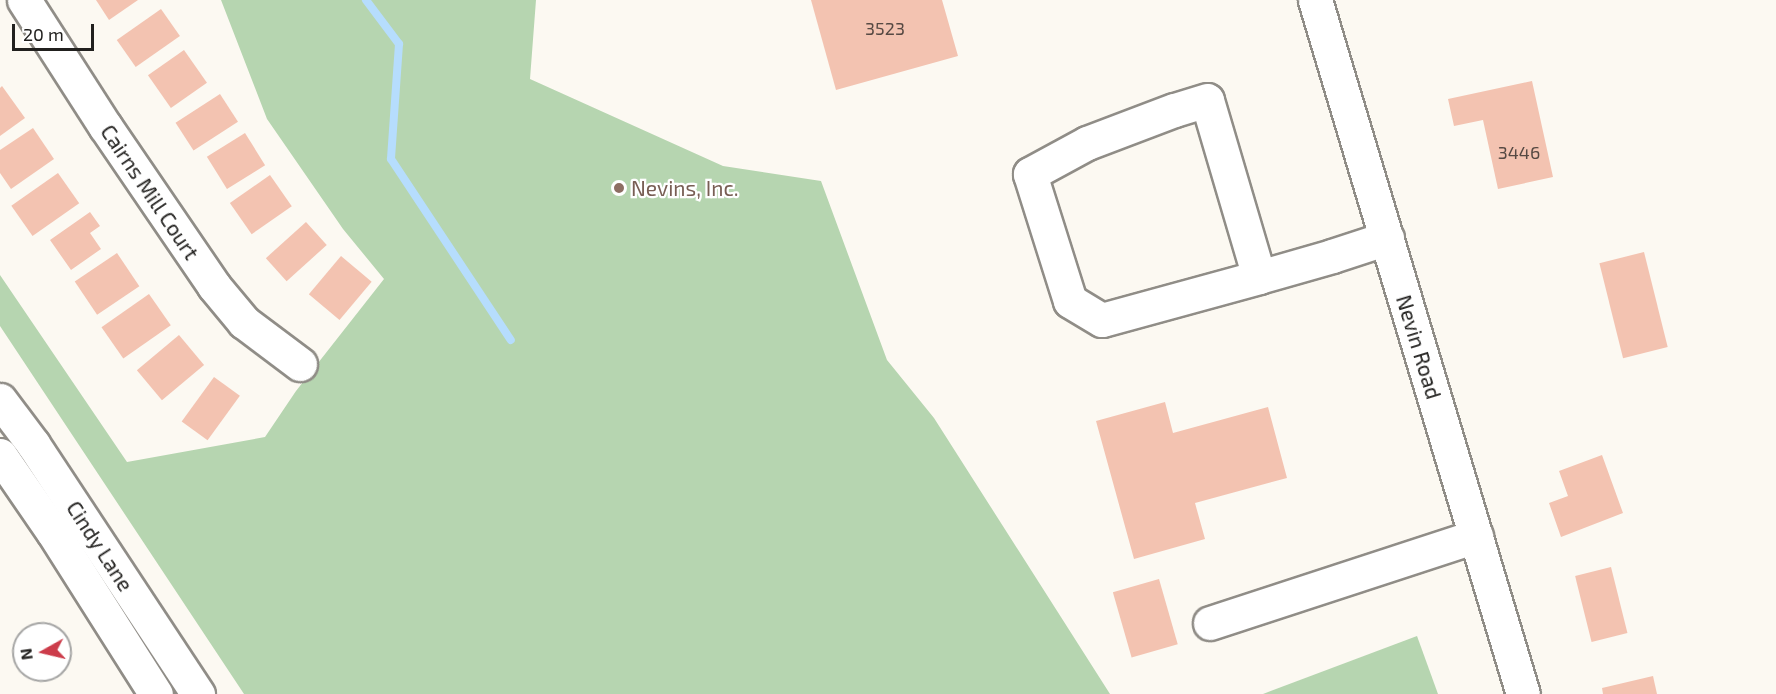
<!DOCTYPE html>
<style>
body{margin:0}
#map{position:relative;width:1776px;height:694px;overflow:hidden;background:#fcf9f2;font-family:"Exo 2",sans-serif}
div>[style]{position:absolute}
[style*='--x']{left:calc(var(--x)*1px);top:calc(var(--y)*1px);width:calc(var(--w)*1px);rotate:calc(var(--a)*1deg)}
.forest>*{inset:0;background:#b6d5b0}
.stream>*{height:8px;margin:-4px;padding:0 4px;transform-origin:4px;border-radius:4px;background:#b6ddfd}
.building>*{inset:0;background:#f3c3b1;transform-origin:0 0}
.roads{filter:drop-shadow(2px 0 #908d87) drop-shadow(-2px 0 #908d87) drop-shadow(0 2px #908d87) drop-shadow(0 -2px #908d87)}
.minor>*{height:33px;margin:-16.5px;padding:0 16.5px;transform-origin:16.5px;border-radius:16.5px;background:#fff}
.major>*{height:33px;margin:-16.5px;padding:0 16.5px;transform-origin:16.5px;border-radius:16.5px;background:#fff}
.dots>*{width:16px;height:16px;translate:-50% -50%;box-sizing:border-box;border:3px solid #fff;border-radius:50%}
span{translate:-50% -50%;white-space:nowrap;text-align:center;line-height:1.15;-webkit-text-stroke:4.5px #fff;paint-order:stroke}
.number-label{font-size:18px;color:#564943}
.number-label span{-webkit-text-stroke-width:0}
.education-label{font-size:21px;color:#785e54}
.left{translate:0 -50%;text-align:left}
.street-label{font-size:21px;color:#21201e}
.north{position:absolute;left:12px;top:622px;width:60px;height:60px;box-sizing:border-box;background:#fff;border:2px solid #a6a6a5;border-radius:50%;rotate:262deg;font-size:16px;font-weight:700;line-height:24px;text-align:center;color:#21201e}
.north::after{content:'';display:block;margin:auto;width:21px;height:27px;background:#cc3c4a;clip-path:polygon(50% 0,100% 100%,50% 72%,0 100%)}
.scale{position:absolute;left:12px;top:24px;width:82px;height:27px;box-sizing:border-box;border:3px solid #21201e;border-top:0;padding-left:8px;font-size:18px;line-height:21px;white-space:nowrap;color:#21201e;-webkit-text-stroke:4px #fff;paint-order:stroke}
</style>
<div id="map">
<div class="forest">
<div style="clip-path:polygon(221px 0,536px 0,530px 79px,723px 166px,821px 181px,887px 360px,934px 418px,1110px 694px,244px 694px,0 326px,0 275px,127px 462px,265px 437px,296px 391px,384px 279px,343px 229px,267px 119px)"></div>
<div style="clip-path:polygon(1417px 636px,1438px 694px,1263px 694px)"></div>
</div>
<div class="stream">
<div style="--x:366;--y:0;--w:55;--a:53.1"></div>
<div style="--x:399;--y:44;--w:115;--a:94"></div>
<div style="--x:391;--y:159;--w:217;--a:56.5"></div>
</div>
<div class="building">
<div style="clip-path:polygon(96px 0,138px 0,109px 20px)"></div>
<div style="clip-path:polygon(811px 0,942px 0,958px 56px,836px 90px)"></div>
<div style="left:161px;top:9px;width:33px;height:54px;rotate:55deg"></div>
<div style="left:184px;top:50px;width:40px;height:44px;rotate:55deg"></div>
<div style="clip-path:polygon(1532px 81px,1553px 177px,1498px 189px,1483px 120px,1454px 126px,1448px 99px)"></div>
<div style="clip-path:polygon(2px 86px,25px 118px,0 136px,0 88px)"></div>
<div style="left:220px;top:94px;width:33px;height:53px;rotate:57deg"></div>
<div style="clip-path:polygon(33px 128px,54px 159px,11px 189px,0 173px,0 150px)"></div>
<div style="left:245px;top:133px;width:38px;height:45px;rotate:58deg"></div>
<div style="left:58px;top:173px;width:37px;height:57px;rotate:55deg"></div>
<div style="left:270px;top:175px;width:38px;height:49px;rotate:55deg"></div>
<div style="clip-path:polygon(90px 212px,100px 226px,90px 233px,101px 249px,71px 270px,50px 240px)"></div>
<div style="left:306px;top:222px;width:31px;height:54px;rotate:48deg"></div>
<div style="left:1644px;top:252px;width:98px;height:46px;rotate:76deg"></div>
<div style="left:117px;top:253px;width:40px;height:51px;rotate:56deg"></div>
<div style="left:341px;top:256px;width:40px;height:50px;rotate:40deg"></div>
<div style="left:149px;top:294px;width:38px;height:58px;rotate:55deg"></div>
<div style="left:179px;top:335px;width:39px;height:55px;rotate:50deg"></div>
<div style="left:214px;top:377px;width:32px;height:55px;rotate:36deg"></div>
<div style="clip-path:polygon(1165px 402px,1173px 433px,1268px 407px,1287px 478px,1195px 503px,1205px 539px,1134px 559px,1096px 421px)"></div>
<div style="clip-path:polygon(1602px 455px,1623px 513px,1561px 537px,1549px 503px,1568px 496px,1559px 471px)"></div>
<div style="left:1611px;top:567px;width:68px;height:37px;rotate:76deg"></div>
<div style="left:1159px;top:579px;width:68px;height:48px;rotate:74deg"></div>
<div style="clip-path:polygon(1653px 676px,1657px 694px,1603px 694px,1602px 688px)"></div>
</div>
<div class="roads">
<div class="minor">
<div style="--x:24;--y:0;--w:150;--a:57.3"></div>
<div style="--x:105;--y:126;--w:194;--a:55.7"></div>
<div style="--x:214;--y:286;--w:47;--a:50.2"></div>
<div style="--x:244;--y:322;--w:70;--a:36.9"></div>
<div style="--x:1315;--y:0;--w:724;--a:73.32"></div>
<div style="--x:1259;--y:277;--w:184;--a:-106.4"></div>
<div style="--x:1207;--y:100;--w:34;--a:163"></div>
<div style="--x:1174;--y:110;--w:93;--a:159.2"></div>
<div style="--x:1087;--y:143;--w:65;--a:151.5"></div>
<div style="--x:1030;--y:174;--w:133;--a:72.5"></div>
<div style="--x:1070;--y:301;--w:37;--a:31"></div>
<div style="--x:1102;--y:320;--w:163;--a:-15.3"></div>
<div style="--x:1259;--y:277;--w:76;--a:-16"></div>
<div style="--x:1332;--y:256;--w:58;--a:-18.1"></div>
<div style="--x:1210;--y:623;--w:280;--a:-18.1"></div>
</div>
<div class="major">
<div style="--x:0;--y:400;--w:55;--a:53.1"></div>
<div style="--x:33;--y:444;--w:300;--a:56.6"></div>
<div style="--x:0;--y:455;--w:93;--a:55.5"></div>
<div style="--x:53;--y:532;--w:192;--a:57.6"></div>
</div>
</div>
<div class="dots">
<div style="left:619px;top:188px;background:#8d6e63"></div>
</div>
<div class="number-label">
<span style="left:885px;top:28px">3523</span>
<span style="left:1519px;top:152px">3446</span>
</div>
<div class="education-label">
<span class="left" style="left:631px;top:188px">Nevins, Inc.</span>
</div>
<div class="street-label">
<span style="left:150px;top:192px;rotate:56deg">Cairns Mill Court</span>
<span style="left:1419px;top:347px;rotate:73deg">Nevin Road</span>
<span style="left:100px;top:546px;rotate:57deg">Cindy Lane</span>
</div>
<div class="north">N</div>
<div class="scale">20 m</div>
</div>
